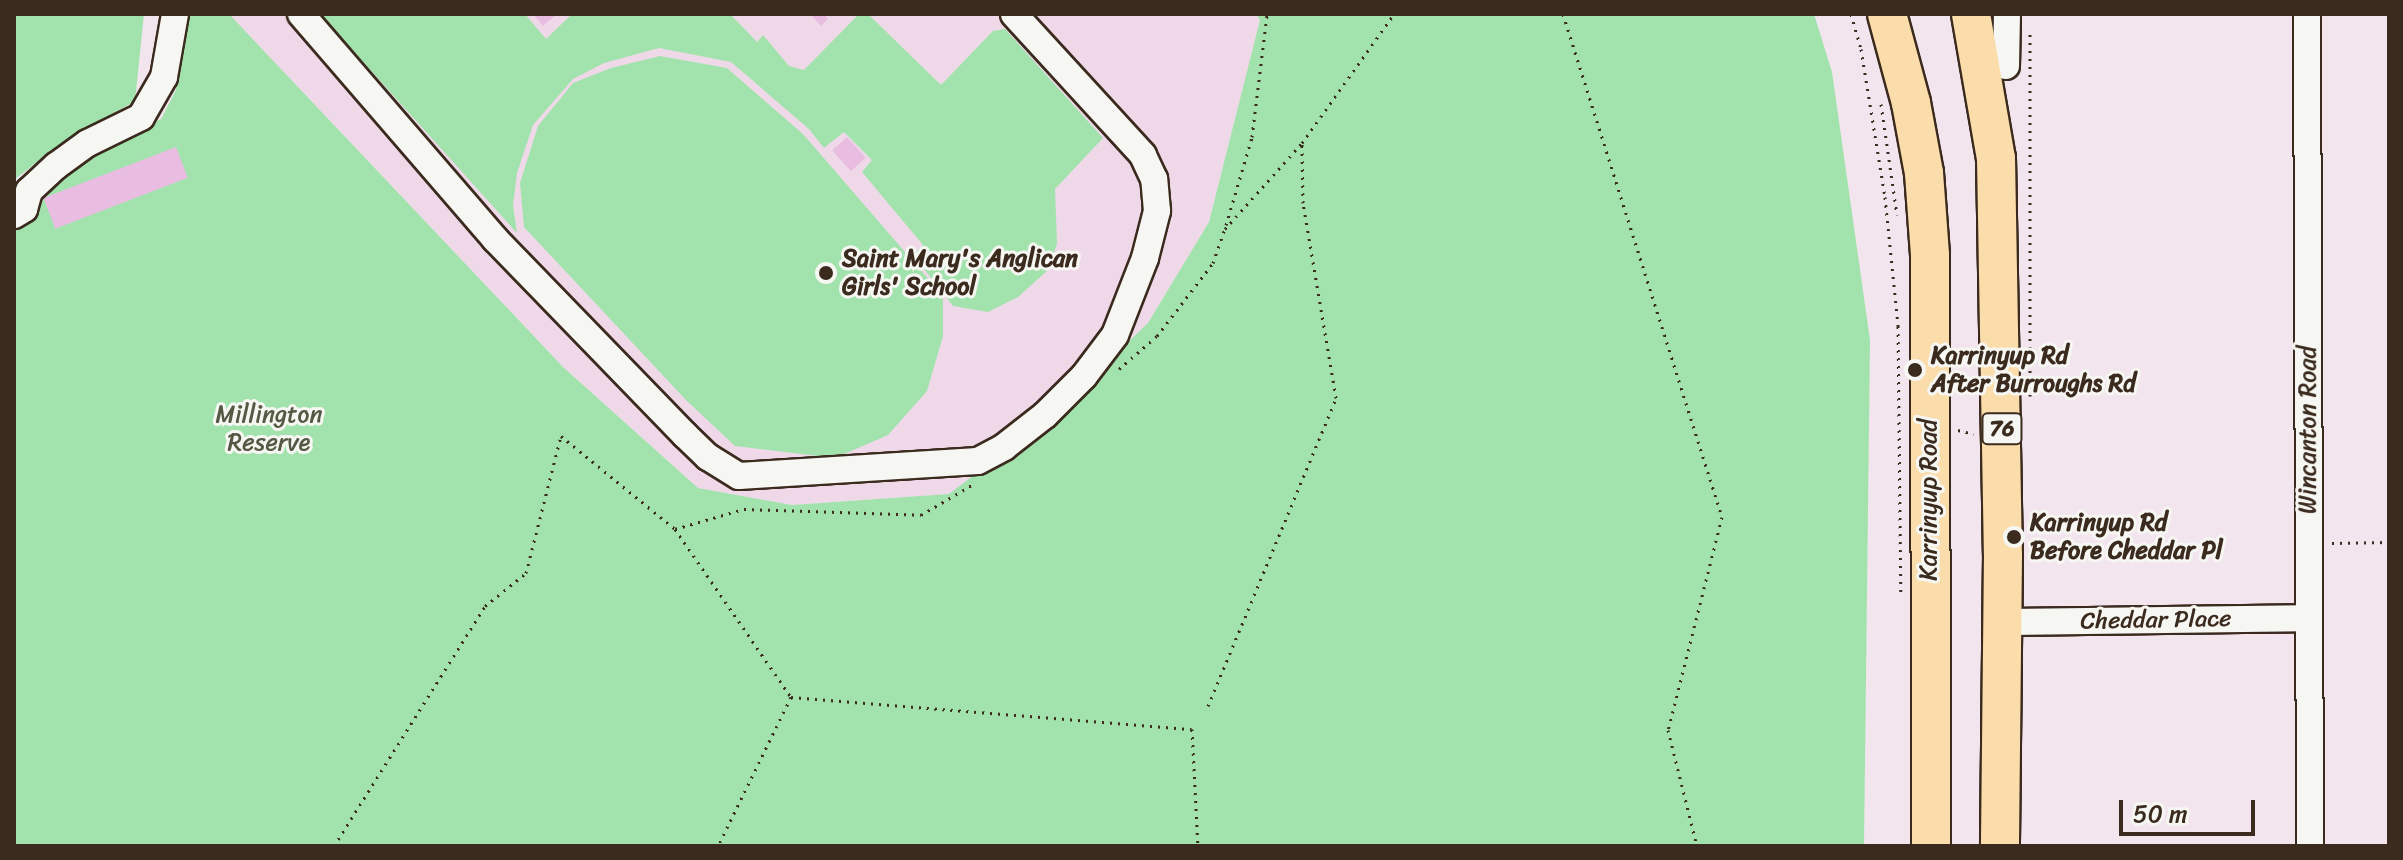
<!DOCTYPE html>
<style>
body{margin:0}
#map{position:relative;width:2403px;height:860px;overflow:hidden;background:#f2e5ed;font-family:Sriracha,sans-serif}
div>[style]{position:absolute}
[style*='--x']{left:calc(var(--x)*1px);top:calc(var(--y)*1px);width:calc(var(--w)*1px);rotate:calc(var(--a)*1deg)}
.built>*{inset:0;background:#efd9e9}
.green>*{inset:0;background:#a2e3ad}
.building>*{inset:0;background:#e9bde1;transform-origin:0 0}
.path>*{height:3px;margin-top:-1.5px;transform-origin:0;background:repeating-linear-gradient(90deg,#3b2a1e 0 2px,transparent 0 8px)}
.roads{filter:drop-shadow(2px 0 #3b2a1e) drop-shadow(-2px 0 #3b2a1e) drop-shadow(0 2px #3b2a1e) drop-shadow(0 -2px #3b2a1e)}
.minor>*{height:26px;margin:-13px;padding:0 13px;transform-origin:13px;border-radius:13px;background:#f6f6f2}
.highway>*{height:38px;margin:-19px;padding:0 19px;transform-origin:19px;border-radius:19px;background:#fbddab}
.dots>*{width:22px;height:22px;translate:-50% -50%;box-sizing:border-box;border:4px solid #f6f6f2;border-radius:50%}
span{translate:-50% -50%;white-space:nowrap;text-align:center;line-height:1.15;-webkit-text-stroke:6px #f6f6f2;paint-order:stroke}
.shield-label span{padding:2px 6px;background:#f6f6f2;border:2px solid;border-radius:6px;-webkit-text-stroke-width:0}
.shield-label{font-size:22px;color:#3b2a1e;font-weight:700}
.poi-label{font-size:24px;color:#3b2a1e;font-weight:700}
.left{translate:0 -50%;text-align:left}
.park-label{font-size:24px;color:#555842}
.street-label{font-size:24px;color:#3b2a1e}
.frame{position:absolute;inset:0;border:16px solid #3b2a1e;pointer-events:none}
.scale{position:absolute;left:2119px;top:800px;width:136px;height:36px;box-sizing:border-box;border:4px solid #3b2a1e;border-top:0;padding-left:10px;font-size:24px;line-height:28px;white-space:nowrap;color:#3b2a1e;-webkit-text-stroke:6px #f6f6f2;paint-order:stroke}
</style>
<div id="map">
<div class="built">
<div style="clip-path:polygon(229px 14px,1256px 14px,1261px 19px,1209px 222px,1148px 323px,1048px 419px,949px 494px,792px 505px,698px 488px,563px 367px)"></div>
</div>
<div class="green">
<div style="clip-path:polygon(14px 14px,144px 14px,135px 101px,59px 145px,14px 180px)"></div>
<div style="clip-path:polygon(180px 14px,229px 14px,563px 367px,698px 488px,792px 505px,949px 494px,1048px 419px,1148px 323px,1209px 222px,1260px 20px,1256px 14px,1814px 14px,1832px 72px,1870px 340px,1864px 846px,14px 846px,14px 214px,63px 168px,161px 119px,176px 90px)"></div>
<div style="clip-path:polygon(320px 14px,525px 14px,546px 39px,572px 14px,730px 14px,757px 42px,763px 35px,789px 66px,804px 70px,859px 14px,868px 14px,941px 85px,993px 31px,1005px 29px,1103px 138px,1055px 189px,1057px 244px,1047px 271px,1018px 297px,988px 312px,953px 306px,913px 255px,923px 245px,862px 172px,872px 160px,844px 132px,824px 148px,809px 129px,731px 62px,659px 48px,604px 63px,573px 79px,533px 125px,517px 173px,513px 205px,517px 233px)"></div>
<div style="clip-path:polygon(660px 56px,727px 68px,803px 134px,943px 296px,943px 336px,927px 391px,888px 435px,835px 458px,735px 446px,686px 400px,524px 227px,520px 183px,538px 126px,573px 83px,611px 68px)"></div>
</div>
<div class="building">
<div style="clip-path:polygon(533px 14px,557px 14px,543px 26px)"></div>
<div style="clip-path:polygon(810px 14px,824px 14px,828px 19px,821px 26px)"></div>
<div style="left:847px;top:137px;width:28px;height:20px;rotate:48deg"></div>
<div style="left:176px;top:147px;width:33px;height:142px;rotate:69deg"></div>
</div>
<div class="path">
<div style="--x:1563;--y:14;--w:528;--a:72.46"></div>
<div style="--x:1722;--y:517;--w:220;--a:104.2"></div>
<div style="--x:1668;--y:730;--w:120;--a:76"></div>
<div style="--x:1851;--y:14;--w:36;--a:74"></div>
<div style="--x:1861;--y:49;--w:150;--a:80.8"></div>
<div style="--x:1885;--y:197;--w:130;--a:84.2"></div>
<div style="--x:1898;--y:326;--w:268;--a:89.4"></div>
<div style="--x:1881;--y:104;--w:112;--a:81.8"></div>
<div style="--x:1226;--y:225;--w:92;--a:-73.5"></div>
<div style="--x:1252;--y:137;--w:124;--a:-83"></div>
<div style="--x:1119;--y:369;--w:50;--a:-41"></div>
<div style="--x:1157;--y:336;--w:92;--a:-52.5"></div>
<div style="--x:1213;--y:263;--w:36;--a:-71"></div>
<div style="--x:1225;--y:229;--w:115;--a:-48.2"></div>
<div style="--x:2030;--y:396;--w:364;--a:-90"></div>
<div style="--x:1958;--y:430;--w:16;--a:14"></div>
<div style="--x:675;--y:529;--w:72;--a:-16.2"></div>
<div style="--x:744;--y:509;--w:177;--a:1.9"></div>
<div style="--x:921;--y:515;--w:59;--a:-30.5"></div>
<div style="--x:2332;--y:543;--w:57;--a:-1"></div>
<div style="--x:791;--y:697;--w:402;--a:4.6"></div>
<div style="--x:1192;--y:729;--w:117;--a:87.1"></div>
<div style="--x:1208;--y:706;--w:334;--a:-67.4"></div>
<div style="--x:1336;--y:398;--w:198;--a:-99.6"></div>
<div style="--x:1303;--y:203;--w:60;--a:-91"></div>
<div style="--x:1302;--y:143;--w:158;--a:-54.5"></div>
<div style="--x:334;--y:846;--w:284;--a:-57.8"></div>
<div style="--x:485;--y:606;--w:53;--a:-38.8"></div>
<div style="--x:526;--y:573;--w:141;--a:-75.7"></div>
<div style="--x:561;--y:436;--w:147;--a:39.2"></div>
<div style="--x:675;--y:529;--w:204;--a:55.4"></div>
<div style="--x:791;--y:697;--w:166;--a:116.1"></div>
</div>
<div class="roads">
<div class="minor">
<div style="--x:301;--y:14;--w:297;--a:49.2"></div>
<div style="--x:495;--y:239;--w:273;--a:45.9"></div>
<div style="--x:685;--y:435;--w:32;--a:44"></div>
<div style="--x:708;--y:457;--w:36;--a:32"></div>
<div style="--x:739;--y:476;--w:239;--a:-3.6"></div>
<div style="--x:978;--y:461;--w:30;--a:-28"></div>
<div style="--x:1004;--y:447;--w:52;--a:-38"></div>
<div style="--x:1045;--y:415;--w:55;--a:-45"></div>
<div style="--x:1084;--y:376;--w:51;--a:-52.9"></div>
<div style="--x:1115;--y:335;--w:83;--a:-68.7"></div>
<div style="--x:1145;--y:258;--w:49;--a:-75.7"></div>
<div style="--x:1157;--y:211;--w:32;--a:-95"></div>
<div style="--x:1154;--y:179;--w:26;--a:-115"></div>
<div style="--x:1143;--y:155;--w:191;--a:-132.5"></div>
<div style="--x:2307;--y:14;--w:832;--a:89.79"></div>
<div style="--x:2006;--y:66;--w:52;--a:-88.9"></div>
<div style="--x:14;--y:215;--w:12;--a:-31"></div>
<div style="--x:24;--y:209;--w:19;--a:-74"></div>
<div style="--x:29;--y:191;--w:37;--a:-43"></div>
<div style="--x:56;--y:166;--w:39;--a:-36"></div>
<div style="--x:88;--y:143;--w:59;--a:-26.1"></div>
<div style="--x:141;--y:117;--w:46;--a:-60.1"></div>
<div style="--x:164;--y:77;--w:64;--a:-80.1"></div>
<div style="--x:2002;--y:622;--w:307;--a:-0.7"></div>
</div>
<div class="highway">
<div style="--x:1887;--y:14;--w:92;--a:74.9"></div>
<div style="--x:1911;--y:103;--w:71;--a:79.5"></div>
<div style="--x:1924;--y:173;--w:82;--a:85.8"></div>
<div style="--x:1930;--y:255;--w:591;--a:89.9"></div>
<div style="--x:1971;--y:14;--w:146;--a:80.2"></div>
<div style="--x:1996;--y:158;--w:397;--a:89"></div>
<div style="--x:2003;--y:555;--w:291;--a:90.6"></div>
</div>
</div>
<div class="dots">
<div style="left:826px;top:273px;background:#3b2a1e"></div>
<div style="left:1915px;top:370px;background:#3b2a1e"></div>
<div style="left:2014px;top:537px;background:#3b2a1e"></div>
</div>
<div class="shield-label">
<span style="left:2002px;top:429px">76</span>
</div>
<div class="poi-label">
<span class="left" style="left:842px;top:273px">Saint Mary's Anglican<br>Girls' School</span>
<span class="left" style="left:1931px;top:370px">Karrinyup Rd<br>After Burroughs Rd</span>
<span class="left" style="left:2030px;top:537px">Karrinyup Rd<br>Before Cheddar Pl</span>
</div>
<div class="park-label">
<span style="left:269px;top:429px">Millington<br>Reserve</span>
</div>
<div class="street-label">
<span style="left:2308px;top:430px;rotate:-90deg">Wincanton Road</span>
<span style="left:1929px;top:500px;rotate:-90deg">Karrinyup Road</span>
<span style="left:2156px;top:620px;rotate:-1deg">Cheddar Place</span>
</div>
<div class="frame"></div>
<div class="scale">50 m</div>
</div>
